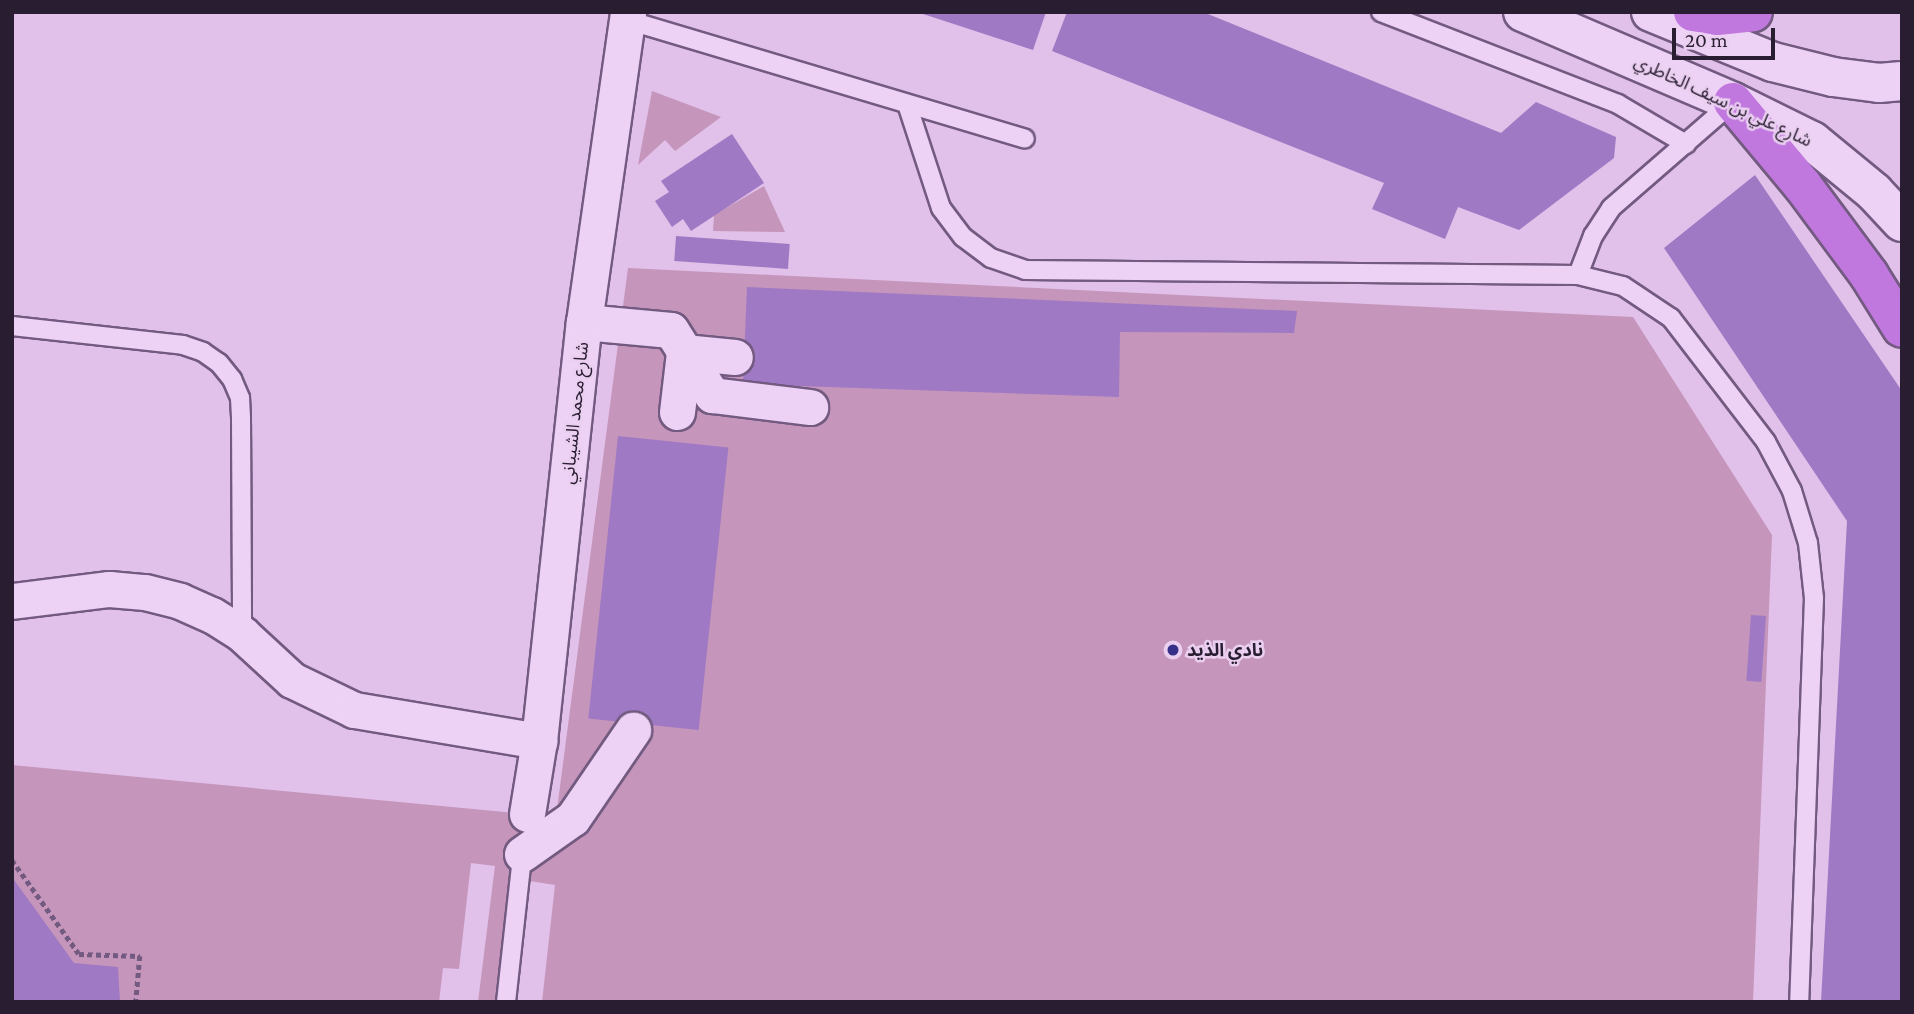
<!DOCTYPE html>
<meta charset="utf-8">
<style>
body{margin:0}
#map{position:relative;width:1914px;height:1014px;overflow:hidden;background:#e1c0e9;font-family:"Crimson Pro","Noto Sans Arabic",serif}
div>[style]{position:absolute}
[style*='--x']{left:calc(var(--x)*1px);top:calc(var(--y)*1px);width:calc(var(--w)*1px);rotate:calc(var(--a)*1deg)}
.green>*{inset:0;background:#c595bb}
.building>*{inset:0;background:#9f79c4;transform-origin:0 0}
.path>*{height:4.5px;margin-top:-2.25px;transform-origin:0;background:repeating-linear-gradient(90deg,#725a80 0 5px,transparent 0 8.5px)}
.roads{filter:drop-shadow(2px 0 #725a80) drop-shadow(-2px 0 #725a80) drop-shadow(0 2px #725a80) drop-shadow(0 -2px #725a80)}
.service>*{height:18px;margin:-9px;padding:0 9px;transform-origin:9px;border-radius:9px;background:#eed2f5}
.minor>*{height:35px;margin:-17.5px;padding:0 17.5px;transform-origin:17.5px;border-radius:17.5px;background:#eed2f5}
.tertiary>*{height:38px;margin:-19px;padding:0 19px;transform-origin:19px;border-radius:19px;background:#eed2f5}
.trunk>*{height:38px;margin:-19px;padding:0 19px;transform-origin:19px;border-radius:19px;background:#c078de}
.dots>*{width:19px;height:19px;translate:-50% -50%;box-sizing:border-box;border:4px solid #eacff1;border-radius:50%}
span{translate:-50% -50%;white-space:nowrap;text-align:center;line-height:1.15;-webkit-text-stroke:5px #eacff1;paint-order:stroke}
.street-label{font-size:18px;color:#291d31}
.poi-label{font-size:18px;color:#291d31;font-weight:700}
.left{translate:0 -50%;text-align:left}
.frame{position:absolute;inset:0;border:14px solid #291d31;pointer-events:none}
.scale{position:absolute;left:1672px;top:28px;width:103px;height:32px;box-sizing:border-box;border:4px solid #291d31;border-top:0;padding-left:9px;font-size:21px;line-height:24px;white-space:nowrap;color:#291d31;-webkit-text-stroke:5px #eacff1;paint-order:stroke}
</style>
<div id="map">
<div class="green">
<div style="clip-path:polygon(652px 91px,721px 117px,675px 151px,665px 140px,638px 165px)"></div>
<div style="clip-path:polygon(764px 186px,785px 232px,713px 231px,714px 215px)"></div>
<div style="clip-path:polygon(628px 268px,1633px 317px,1772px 535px,1753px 1002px,542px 1002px,555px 885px,530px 881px,515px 1002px,478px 1002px,495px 866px,471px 863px,459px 969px,443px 968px,439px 1002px,12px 1002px,12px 765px,556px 817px)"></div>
</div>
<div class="building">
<div style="clip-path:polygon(917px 12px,1046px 12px,1033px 50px)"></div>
<div style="clip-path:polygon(1067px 12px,1203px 12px,1501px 133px,1536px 102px,1616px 137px,1614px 158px,1519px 230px,1458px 207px,1445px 239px,1372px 209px,1384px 183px,1052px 51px)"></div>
<div style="clip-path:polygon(732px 134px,764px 183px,691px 231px,683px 219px,672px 227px,655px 201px,669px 192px,661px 181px)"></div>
<div style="clip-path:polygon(1755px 175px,1902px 391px,1902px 1002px,1821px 1002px,1847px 521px,1664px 248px)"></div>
<div style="left:676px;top:236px;width:114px;height:25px;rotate:4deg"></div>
<div style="clip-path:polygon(747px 287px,1297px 311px,1294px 333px,1120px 332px,1119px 397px,743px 384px)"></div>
<div style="left:618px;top:436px;width:111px;height:284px;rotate:6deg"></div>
<div style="left:1751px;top:615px;width:15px;height:66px;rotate:4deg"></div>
<div style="clip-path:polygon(12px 877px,74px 963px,118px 967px,120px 1002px,12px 1002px)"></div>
</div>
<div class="path">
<div style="--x:12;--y:860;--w:115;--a:54.5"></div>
<div style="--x:79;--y:954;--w:61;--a:1.9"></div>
<div style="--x:140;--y:956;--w:46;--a:95"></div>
</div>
<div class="roads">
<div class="service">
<div style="--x:1381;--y:12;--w:254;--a:21.2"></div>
<div style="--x:1618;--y:104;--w:79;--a:30.5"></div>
<div style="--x:627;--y:20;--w:415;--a:16.6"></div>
<div style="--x:907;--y:104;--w:109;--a:71.9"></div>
<div style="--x:941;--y:208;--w:36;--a:53"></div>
<div style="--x:963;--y:237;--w:35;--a:37"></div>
<div style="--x:991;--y:258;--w:36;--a:19"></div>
<div style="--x:1025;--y:270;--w:553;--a:0.52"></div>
<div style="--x:1578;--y:275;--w:46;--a:13.7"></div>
<div style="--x:1623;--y:286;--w:58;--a:33.7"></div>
<div style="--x:1671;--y:318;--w:156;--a:52.5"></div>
<div style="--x:1766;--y:442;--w:55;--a:62"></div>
<div style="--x:1792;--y:491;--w:54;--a:72.9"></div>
<div style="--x:1808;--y:543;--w:55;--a:83.8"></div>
<div style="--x:1814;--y:598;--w:404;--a:92.1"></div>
<div style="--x:1578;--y:275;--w:42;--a:-69"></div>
<div style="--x:1593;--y:236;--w:33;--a:-57"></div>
<div style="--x:1611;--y:208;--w:162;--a:-41"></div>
<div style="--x:12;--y:326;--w:172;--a:6.3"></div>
<div style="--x:183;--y:345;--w:21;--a:19"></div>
<div style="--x:203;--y:352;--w:19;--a:35"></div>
<div style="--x:219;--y:363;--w:21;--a:51"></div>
<div style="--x:232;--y:379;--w:21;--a:67"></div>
<div style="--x:240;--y:398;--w:20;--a:87"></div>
<div style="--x:241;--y:418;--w:216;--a:89.7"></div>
<div style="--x:506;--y:1002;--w:154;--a:-83.7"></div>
</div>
<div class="minor">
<div style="--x:584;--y:322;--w:87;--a:5.3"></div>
<div style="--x:671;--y:330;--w:77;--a:57.8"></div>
<div style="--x:712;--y:395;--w:99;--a:7"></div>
<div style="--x:677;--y:412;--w:60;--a:-83.3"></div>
<div style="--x:684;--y:352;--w:51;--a:5.6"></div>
<div style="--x:12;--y:601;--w:98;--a:-7.1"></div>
<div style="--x:109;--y:589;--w:36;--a:5"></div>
<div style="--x:145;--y:592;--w:36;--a:14"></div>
<div style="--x:180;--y:601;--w:35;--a:24"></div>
<div style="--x:212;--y:615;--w:36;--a:32"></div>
<div style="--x:242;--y:634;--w:68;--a:42.6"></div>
<div style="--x:292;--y:680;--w:69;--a:25.8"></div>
<div style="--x:354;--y:710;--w:188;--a:9.5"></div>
<div style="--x:527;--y:814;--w:74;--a:-80.7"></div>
<div style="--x:539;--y:741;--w:421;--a:-83.9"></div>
<div style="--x:584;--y:322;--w:313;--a:-81.9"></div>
<div style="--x:522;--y:854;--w:62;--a:-35.2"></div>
<div style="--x:573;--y:818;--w:107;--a:-55.7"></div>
</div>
<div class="tertiary">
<div style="--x:1523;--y:12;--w:228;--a:23.2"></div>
<div style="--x:1733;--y:102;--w:88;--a:26.3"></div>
<div style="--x:1812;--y:141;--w:80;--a:39.4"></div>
<div style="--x:1874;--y:192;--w:41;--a:47"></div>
<div style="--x:1651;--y:12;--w:132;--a:22.3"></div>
<div style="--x:1773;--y:62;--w:62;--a:14"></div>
<div style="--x:1833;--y:77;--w:46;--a:7.4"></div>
<div style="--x:1879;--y:83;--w:23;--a:-5"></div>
</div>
<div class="trunk">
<div style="--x:1693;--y:12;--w:24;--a:9"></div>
<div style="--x:1717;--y:16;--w:36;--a:-6"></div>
<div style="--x:1733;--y:102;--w:109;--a:50.2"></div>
<div style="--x:1803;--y:186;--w:111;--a:53.4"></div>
<div style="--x:1869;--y:275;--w:62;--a:58.1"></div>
</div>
</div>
<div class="dots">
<div style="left:1173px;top:650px;background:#373089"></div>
</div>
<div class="street-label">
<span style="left:1723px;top:101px;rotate:25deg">شارع علي بن سيف الخاطري</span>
<span style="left:575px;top:413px;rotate:-84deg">شارع محمد الشيباني</span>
</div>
<div class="poi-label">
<span class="left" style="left:1187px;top:650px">نادي الذيد</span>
</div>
<div class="frame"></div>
<div class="scale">20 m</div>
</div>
